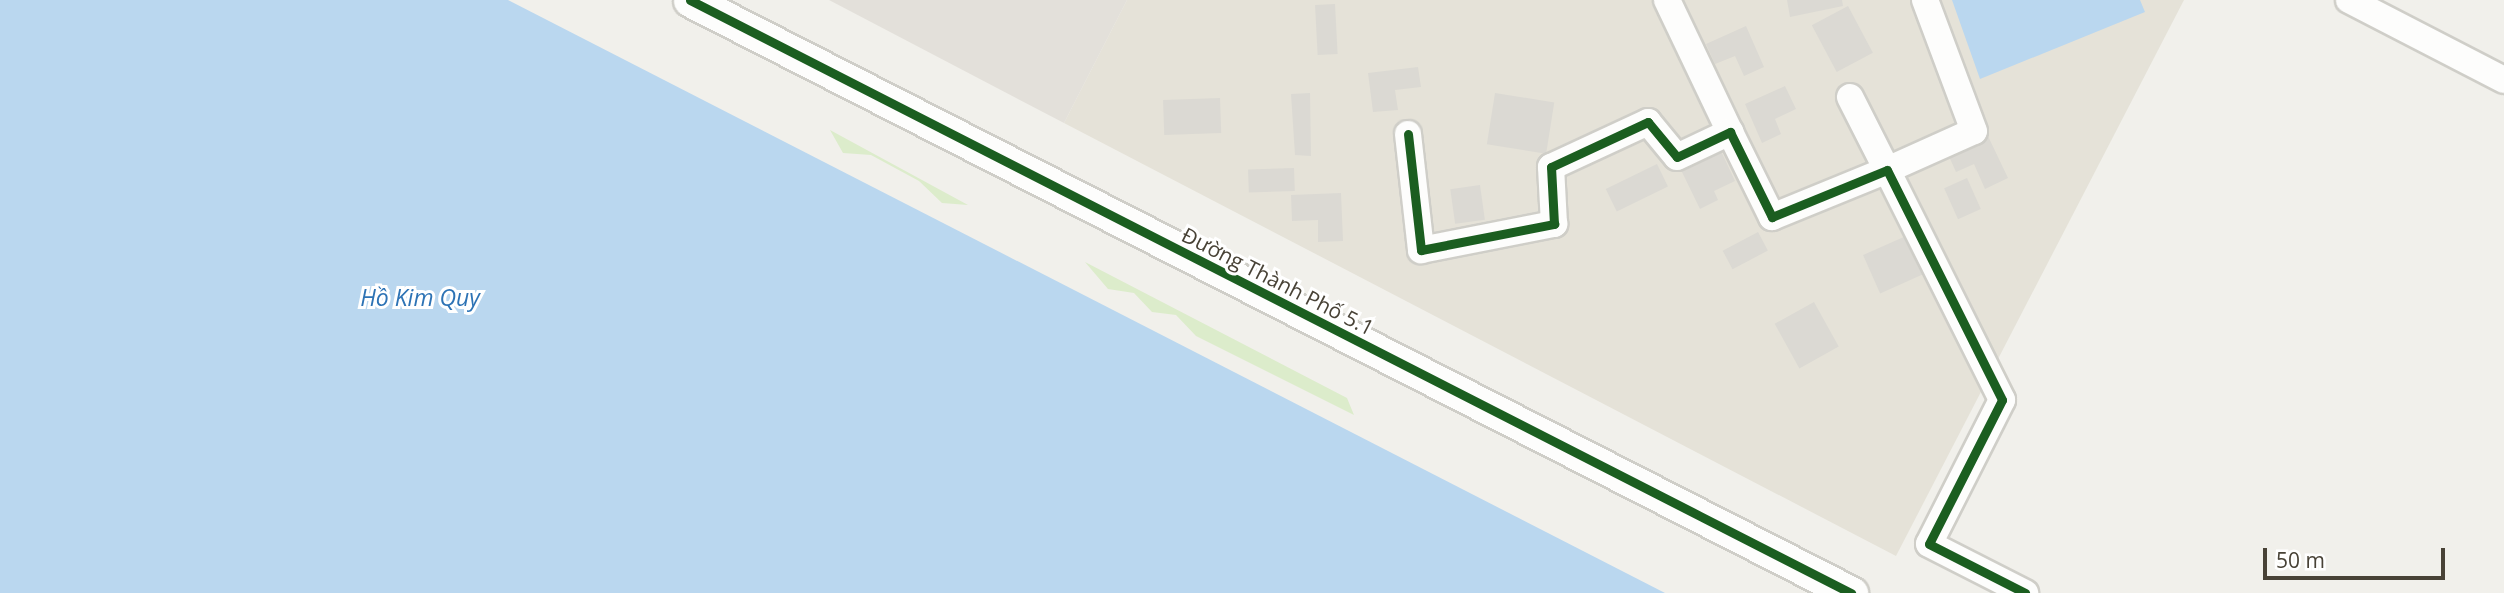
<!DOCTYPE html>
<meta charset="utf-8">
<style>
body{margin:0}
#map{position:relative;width:2504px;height:593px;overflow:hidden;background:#f1f0eb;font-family:"Open Sans",sans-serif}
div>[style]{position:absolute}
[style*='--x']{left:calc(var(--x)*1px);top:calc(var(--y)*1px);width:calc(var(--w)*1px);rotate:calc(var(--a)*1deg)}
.residential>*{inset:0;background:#e5e2d8}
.industrial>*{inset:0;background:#e3e0da}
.green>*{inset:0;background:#dceccb}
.water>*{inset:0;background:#bad7ef}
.building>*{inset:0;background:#dbd9d3;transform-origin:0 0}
.roads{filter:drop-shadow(2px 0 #cfcec8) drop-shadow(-2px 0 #cfcec8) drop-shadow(0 2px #cfcec8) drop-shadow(0 -2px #cfcec8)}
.minor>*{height:26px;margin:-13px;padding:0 13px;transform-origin:13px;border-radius:13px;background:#fdfdfc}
.tertiary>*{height:33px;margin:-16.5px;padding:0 16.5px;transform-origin:16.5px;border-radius:16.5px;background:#fdfdfc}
.cycleway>*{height:9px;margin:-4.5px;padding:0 4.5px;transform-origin:4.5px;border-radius:4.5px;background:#1b5e20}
span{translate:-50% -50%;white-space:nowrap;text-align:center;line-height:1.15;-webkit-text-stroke:6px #fff;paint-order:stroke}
.street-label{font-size:21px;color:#484236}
.water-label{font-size:23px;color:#2d73b5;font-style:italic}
.scale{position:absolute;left:2263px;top:548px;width:182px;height:32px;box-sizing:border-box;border:4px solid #484236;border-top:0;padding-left:9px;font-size:21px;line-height:24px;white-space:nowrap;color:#484236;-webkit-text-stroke:5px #fff;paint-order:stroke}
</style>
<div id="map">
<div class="residential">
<div style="clip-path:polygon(1127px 0,2184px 0,1896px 556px,1064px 123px)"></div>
</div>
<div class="industrial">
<div style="clip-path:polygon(829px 0,1127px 0,1064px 123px)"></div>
</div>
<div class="green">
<div style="clip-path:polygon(830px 130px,968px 205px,942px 203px,919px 181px,871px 155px,843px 153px)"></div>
<div style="clip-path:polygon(1085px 262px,1347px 398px,1354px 415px,1196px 336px,1176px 315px,1152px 312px,1134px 293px,1108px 289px)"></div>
</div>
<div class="water">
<div style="clip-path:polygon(0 0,508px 0,1665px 593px,0 593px)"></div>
<div style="clip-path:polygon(1952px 0,2140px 0,2145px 12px,1980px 79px)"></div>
</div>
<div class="building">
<div style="clip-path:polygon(1787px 0,1842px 0,1843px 6px,1790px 17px)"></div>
<div style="left:1335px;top:4px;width:50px;height:20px;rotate:87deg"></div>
<div style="left:1848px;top:6px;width:53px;height:41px;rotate:62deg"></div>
<div style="clip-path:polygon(1746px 26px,1764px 67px,1744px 76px,1735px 56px,1715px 64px,1706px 44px)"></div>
<div style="clip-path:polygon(1418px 67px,1421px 87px,1395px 90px,1398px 110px,1373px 112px,1368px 73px)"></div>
<div style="clip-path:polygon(1785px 86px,1796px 109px,1775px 119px,1781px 134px,1762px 143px,1745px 104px)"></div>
<div style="clip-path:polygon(1310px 93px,1311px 156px,1295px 155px,1291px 94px)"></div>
<div style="left:1495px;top:93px;width:60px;height:52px;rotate:9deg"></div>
<div style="left:1220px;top:98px;width:35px;height:57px;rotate:88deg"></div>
<div style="clip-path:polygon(1987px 134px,2008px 178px,1985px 189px,1974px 164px,1956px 172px,1947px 152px)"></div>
<div style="clip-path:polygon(1721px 151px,1735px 181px,1714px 191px,1718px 200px,1700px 209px,1681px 170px)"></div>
<div style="left:1657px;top:164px;width:25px;height:57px;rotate:64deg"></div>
<div style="left:1294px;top:168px;width:23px;height:46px;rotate:88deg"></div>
<div style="left:1967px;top:178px;width:34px;height:25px;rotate:66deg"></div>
<div style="left:1480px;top:185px;width:35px;height:30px;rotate:82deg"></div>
<div style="clip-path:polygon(1341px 193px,1343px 241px,1318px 242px,1318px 220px,1292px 221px,1291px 195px)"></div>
<div style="left:1758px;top:232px;width:21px;height:40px;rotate:62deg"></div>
<div style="left:1906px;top:236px;width:42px;height:47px;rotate:66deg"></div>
<div style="left:1814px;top:302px;width:51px;height:45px;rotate:61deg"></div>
</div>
<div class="roads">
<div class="minor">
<div style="--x:1667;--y:0;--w:146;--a:64.5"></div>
<div style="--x:2349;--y:0;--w:174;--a:27.3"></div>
<div style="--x:1850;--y:97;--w:82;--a:63.1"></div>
<div style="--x:1887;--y:170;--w:95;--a:-24.1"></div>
<div style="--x:1974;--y:131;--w:140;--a:-110.5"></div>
<div style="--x:1408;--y:134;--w:117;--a:83.6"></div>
<div style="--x:1421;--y:250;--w:136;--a:-11.1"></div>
<div style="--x:1554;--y:224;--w:57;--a:-93"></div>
<div style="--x:1551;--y:167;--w:107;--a:-24.9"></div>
<div style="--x:1648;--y:122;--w:45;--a:50.4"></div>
<div style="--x:1677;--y:157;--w:59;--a:-25.3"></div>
<div style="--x:1730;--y:132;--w:95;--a:63.7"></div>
<div style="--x:1772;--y:217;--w:124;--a:-22.2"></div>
<div style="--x:1887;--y:170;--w:257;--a:63.4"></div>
<div style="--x:2002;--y:400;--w:161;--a:116.9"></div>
<div style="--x:1929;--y:544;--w:108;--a:27"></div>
</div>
<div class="tertiary">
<div style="--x:690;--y:0;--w:1304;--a:27.06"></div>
</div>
</div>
<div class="cycleway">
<div style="--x:690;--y:0;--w:1304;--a:27.06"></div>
<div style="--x:1408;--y:134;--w:117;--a:83.6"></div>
<div style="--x:1421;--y:250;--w:136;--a:-11.1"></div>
<div style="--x:1554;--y:224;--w:57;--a:-93"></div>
<div style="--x:1551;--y:167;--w:107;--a:-24.9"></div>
<div style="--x:1648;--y:122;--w:45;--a:50.4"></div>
<div style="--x:1677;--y:157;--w:59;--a:-25.3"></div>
<div style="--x:1730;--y:132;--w:95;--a:63.7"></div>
<div style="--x:1772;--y:217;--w:124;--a:-22.2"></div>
<div style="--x:1887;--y:170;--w:257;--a:63.4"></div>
<div style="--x:2002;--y:400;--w:161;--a:116.9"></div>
<div style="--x:1929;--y:544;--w:108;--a:27"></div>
</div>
<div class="street-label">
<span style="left:1278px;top:281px;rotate:27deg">Đường Thành Phố 5.1</span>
</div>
<div class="water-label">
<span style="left:420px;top:297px">Hồ Kim Quy</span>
</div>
<div class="scale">50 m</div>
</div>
